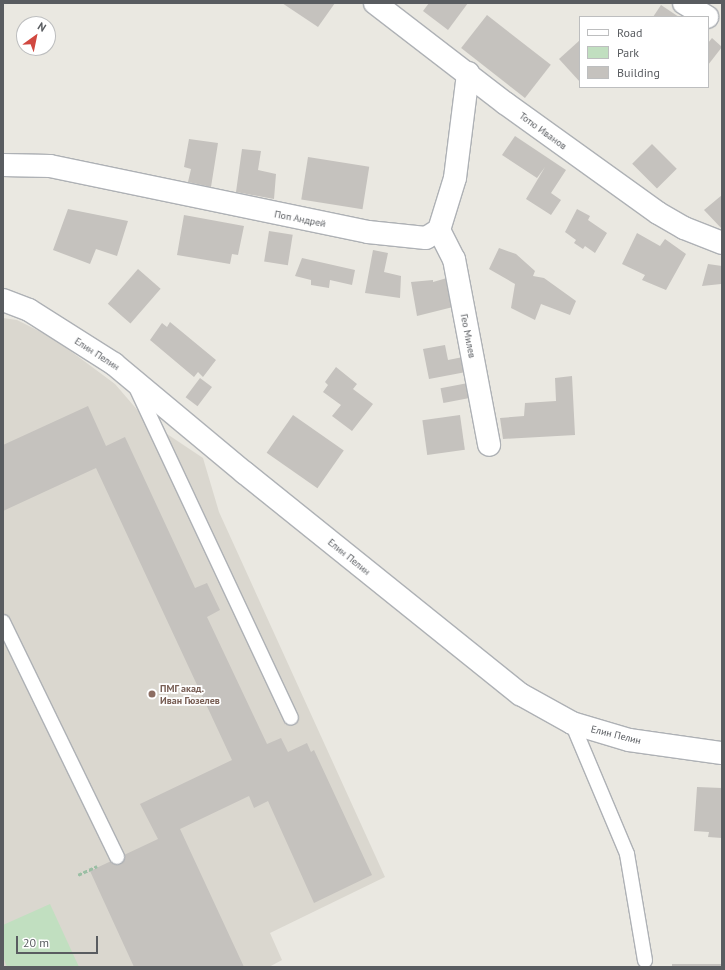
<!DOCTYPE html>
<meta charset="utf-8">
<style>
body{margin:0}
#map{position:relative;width:725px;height:970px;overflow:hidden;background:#eae8e1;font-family:"PT Sans",sans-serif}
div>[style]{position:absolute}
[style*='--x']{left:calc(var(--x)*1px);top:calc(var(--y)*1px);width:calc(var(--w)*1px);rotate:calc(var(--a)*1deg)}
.education>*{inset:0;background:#dad7cf}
.green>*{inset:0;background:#c1dfc0}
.building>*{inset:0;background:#c5c2be;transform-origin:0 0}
.path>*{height:2.5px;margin-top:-1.25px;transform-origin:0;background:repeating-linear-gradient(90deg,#9abfa4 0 4px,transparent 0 6px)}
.roads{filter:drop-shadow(1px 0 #aeb1b5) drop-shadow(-1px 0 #aeb1b5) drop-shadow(0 1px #aeb1b5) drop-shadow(0 -1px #aeb1b5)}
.service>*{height:14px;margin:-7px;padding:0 7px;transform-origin:7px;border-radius:7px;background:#fff}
.minor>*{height:22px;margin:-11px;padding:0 11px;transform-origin:11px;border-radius:11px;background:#fff}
.dots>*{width:11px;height:11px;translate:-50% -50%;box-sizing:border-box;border:2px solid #fff;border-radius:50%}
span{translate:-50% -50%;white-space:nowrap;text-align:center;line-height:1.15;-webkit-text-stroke:3.5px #fff;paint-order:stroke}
.street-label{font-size:10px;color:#595c60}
.education-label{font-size:10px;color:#785e54;font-weight:700}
.left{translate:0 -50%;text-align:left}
.frame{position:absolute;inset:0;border:4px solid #595c60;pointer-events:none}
.legend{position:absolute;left:579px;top:16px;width:130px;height:72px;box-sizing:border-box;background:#fff;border:1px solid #bdbebf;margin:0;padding:5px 7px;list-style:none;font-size:12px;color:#595c60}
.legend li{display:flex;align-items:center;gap:8px;height:20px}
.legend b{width:20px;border:1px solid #bdbebf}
.north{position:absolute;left:16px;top:16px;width:40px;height:40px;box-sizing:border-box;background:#fff;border:1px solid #bdbebf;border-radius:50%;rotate:33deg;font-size:11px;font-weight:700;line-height:16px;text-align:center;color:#595c60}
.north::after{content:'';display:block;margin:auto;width:14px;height:18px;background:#d14840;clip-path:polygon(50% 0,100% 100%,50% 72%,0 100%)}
.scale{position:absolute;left:16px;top:936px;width:82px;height:18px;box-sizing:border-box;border:2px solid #595c60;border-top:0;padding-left:5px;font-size:12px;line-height:14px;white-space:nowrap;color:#595c60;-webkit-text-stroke:3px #fff;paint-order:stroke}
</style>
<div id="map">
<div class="education">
<div style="clip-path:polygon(3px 318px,17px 320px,53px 338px,115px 384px,146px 420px,203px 458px,219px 512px,385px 877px,270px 933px,282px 960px,269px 967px,3px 967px)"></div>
</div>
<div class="green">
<div style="clip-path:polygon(50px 904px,79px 967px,7px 967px,3px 957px,3px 925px)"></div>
</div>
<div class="building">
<div style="clip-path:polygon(282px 3px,335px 3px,318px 27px)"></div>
<div style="clip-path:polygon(429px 3px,468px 3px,448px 30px,423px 11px)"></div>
<div style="clip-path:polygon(661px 5px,679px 17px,653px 17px)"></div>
<div style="left:487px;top:15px;width:81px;height:42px;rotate:38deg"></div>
<div style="clip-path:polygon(712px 38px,722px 47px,708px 65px,708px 43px)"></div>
<div style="clip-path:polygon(580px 40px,580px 82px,559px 59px)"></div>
<div style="clip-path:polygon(515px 136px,566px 170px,551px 193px,561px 200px,551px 215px,526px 199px,545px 167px,537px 178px,502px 155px)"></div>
<div style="clip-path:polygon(189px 139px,218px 143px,211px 187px,188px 182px,191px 169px,184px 167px)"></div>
<div style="left:652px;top:144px;width:35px;height:28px;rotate:45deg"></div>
<div style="clip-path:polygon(242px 149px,261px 151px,258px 170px,276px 174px,274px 199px,236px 192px)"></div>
<div style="left:308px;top:157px;width:62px;height:43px;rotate:9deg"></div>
<div style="clip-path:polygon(722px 195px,722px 229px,704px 210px)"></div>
<div style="clip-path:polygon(68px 209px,128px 221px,117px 256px,96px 249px,90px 264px,53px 250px)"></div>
<div style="clip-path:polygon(577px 209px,590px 216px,588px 220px,607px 233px,595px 253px,585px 246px,583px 249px,574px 243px,576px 240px,565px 232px)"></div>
<div style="clip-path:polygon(184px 215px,244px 226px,238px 255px,232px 254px,230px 264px,177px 255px)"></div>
<div style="left:269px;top:231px;width:24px;height:31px;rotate:9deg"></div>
<div style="clip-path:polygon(637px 233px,660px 246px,665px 239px,686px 254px,666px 290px,642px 280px,645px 275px,622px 264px)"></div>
<div style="clip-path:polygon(499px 248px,516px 254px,535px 271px,533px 276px,544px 278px,576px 301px,570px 315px,541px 304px,535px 320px,511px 308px,515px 284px,489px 269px)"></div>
<div style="clip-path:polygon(373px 250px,388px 253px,384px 272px,401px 276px,400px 298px,365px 293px)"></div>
<div style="clip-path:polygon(302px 258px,355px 270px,352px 285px,330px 280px,329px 288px,311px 285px,311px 280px,295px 276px)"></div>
<div style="clip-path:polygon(708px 264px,722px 266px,721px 284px,702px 286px)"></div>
<div style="left:138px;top:269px;width:30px;height:46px;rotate:41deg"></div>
<div style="clip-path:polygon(447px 278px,453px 307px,417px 316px,411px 282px,433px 280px,433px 282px)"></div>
<div style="clip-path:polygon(170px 322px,216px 360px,203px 377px,198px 372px,194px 377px,150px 340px,162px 323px,167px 327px)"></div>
<div style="clip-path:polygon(445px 345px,448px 360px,463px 357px,466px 372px,429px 379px,423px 349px)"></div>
<div style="clip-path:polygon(336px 367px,357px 384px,353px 389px,373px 404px,352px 431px,332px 416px,341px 405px,323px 392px,328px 385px,325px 382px)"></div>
<div style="clip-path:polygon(572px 376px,575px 435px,503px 439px,500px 418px,524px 416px,525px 403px,556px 401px,555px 378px)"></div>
<div style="left:200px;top:378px;width:15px;height:24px;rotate:37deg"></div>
<div style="left:468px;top:383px;width:15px;height:28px;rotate:79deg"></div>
<div style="clip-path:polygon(88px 406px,106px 446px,125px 437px,195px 588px,207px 583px,220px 610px,207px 617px,267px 744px,281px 738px,288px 752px,307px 743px,311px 752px,314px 750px,372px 875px,314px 903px,268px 801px,254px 808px,249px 796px,180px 829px,244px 967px,134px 967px,90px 871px,158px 839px,140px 804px,232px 760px,96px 468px,3px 511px,3px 445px)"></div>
<div style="left:293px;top:415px;width:62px;height:46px;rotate:35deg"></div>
<div style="left:460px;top:415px;width:35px;height:38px;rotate:82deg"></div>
<div style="clip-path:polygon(697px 787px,722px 788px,722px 838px,708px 837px,709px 832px,694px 831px)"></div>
<div style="left:672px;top:964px;width:50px;height:3px"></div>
</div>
<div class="path">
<div style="--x:78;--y:875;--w:21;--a:-25"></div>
</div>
<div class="roads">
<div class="service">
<div style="--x:136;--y:387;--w:365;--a:64.9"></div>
<div style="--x:3;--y:622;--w:261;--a:64.1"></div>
<div style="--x:572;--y:723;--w:142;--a:67.2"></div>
<div style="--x:627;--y:854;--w:108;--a:80.4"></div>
</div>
<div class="minor">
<div style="--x:375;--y:3;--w:164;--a:37.6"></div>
<div style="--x:505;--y:103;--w:188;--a:35.7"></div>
<div style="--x:658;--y:213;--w:30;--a:30"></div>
<div style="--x:684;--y:228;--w:41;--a:21.5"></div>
<div style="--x:684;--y:3;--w:27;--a:31"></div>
<div style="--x:3;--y:165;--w:47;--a:1.2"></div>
<div style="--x:50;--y:166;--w:325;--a:11.7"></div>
<div style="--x:368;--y:232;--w:58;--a:5.9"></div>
<div style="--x:426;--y:238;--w:15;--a:-32"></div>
<div style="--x:439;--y:230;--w:54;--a:-72.9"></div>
<div style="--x:455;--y:178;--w:106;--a:-82.9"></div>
<div style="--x:439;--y:230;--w:33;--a:63"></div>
<div style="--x:454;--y:259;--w:189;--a:79.3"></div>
<div style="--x:3;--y:300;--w:28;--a:21"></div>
<div style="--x:29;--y:310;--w:101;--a:32.4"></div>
<div style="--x:114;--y:364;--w:170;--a:39.8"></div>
<div style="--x:245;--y:473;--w:353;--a:38.8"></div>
<div style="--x:520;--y:694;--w:60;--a:29.1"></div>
<div style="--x:572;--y:723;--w:59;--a:16.6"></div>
<div style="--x:629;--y:740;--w:94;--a:8"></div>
</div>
</div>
<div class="dots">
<div style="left:152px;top:694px;background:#8d6e63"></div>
</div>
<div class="street-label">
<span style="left:543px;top:131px;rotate:36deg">Тотю Иванов</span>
<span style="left:300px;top:219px;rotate:11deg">Поп Андрей</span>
<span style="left:468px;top:336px;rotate:79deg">Гео Милев</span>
<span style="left:97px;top:354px;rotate:33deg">Елин Пелин</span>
<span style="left:349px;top:557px;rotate:39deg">Елин Пелин</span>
<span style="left:616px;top:735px;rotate:14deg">Елин Пелин</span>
</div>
<div class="education-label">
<span class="left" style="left:160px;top:694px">ПМГ акад.<br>Иван Гюзелев</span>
</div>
<div class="frame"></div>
<ul class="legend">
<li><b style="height:5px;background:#fff"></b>Road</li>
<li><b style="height:11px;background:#c1dfc0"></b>Park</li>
<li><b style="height:11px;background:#c5c2be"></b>Building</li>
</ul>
<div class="north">N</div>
<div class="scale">20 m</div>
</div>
